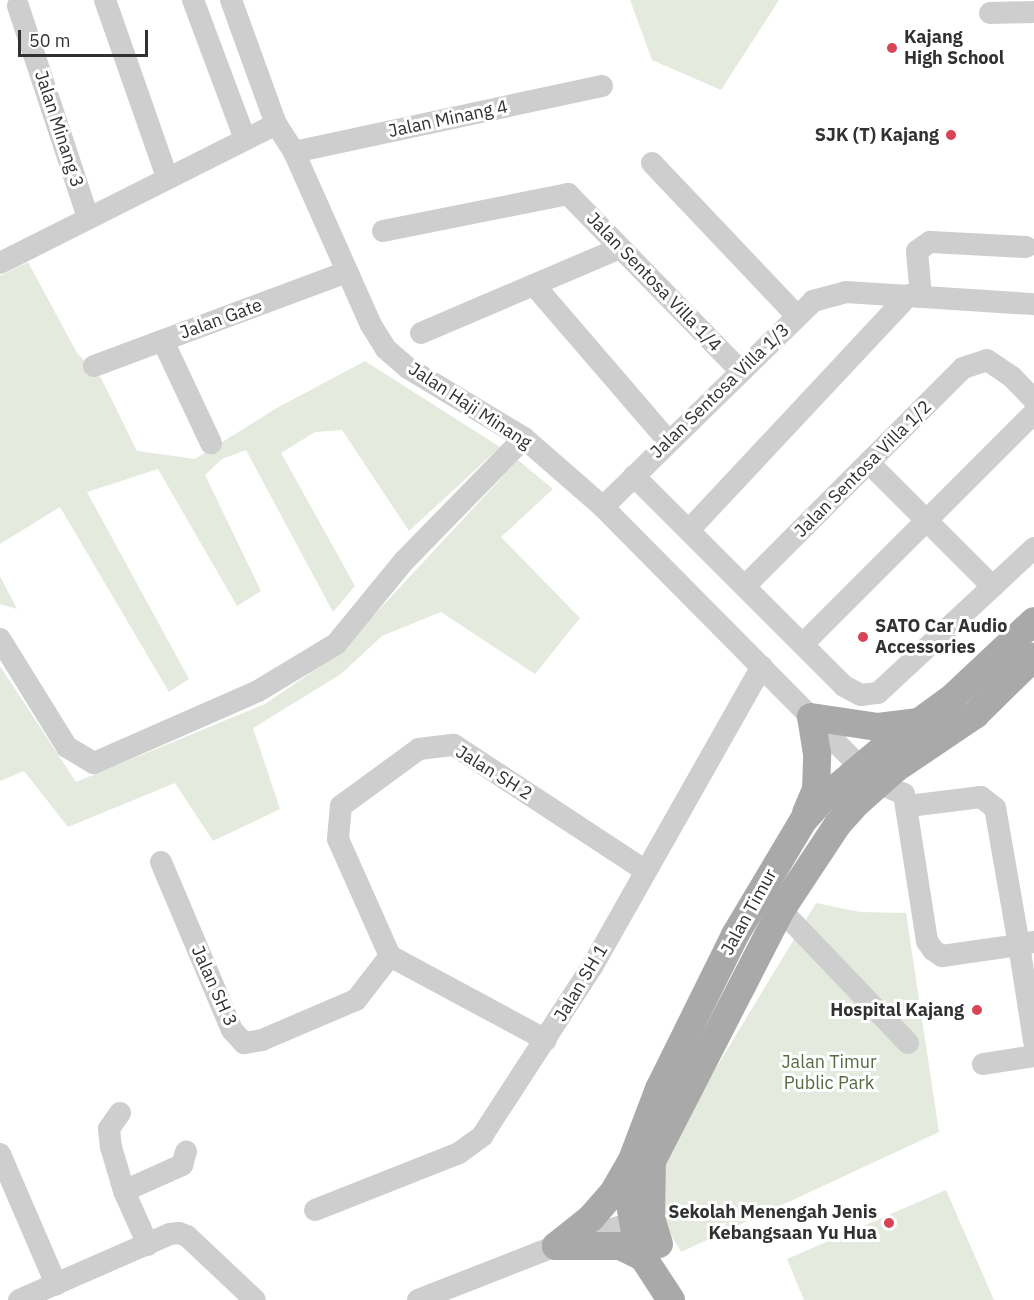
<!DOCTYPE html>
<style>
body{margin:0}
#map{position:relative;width:1034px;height:1300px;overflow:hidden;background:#fff;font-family:"IBM Plex Sans",sans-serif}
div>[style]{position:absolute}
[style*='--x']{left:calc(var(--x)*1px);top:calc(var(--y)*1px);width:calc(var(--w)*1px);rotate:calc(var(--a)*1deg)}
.green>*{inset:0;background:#e5eade}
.minor>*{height:22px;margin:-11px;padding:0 11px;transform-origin:11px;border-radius:11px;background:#cecece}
.major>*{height:28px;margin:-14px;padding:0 14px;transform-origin:14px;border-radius:14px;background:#a9a9a9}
.dots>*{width:16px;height:16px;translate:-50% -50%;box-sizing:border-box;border:3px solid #fff;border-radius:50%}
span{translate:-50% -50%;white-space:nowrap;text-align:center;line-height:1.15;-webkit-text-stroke:6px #fff;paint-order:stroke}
.poi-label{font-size:18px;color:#313131;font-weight:700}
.left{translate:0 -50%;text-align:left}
.right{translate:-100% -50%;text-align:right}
.street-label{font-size:18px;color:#313131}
.park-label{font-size:18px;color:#566a42}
.scale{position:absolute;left:18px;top:30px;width:130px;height:27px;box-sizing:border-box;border:3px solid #313131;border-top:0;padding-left:8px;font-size:18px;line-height:21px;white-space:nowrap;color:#313131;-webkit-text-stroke:4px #fff;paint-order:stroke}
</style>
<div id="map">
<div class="green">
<div style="clip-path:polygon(630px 0,779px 0,721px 90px,652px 60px)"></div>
<div style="clip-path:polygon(28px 262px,77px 353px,101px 378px,137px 451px,195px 459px,275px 409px,365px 361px,500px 447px,409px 531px,342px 430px,315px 432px,281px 453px,355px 586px,333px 612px,246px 450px,222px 459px,205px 475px,261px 591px,237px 606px,158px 469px,87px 492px,189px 679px,169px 692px,60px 507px,0 544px,0 276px)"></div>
<div style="clip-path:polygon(518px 460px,553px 489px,501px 537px,580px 618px,535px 674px,441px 612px,382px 636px,341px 674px,253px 728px,280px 809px,213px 841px,175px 783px,68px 827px,24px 771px,0 781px,0 666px,76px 782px,265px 704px,338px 654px)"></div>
<div style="clip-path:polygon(0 576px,17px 609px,0 604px)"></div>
<div style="clip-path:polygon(816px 903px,860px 912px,906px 913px,939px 1132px,681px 1252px,662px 1220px,665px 1152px)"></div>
<div style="clip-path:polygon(946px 1190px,994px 1300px,804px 1300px,787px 1259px)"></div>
</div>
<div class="minor">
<div style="--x:105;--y:0;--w:188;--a:70.7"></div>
<div style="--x:193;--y:0;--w:148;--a:69.5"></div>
<div style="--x:231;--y:0;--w:132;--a:70.1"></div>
<div style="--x:276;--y:124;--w:33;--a:57"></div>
<div style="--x:294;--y:152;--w:189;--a:66"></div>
<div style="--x:371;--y:325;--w:28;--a:58"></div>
<div style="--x:386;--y:349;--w:29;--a:41"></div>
<div style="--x:408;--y:368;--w:135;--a:31.1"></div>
<div style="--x:524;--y:438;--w:105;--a:41.1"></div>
<div style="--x:603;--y:507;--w:366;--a:45.3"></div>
<div style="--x:860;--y:767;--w:24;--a:42"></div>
<div style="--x:878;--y:783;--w:28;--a:23"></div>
<div style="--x:904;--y:794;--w:149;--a:81.1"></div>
<div style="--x:927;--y:941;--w:11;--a:56"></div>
<div style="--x:933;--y:950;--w:11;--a:34"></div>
<div style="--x:942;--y:956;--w:78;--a:-8.1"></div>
<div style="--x:1019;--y:945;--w:139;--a:-99.9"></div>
<div style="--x:995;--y:808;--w:18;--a:-142"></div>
<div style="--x:981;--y:797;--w:73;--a:172.9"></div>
<div style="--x:18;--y:6;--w:223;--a:71.7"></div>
<div style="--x:990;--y:13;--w:44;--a:-1.3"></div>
<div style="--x:294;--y:152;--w:315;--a:-12.1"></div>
<div style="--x:652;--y:163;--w:211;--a:46.5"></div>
<div style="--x:383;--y:231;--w:189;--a:-11.3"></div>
<div style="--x:568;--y:194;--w:246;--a:45.7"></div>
<div style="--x:0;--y:263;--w:309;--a:-26.7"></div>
<div style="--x:534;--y:285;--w:206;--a:49.3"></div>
<div style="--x:921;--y:297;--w:46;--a:-95"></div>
<div style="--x:917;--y:251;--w:16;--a:-35"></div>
<div style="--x:930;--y:242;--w:96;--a:3"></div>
<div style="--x:421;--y:333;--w:216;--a:-23.1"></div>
<div style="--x:163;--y:341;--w:113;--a:64.8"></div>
<div style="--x:94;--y:366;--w:270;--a:-20.4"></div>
<div style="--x:869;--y:463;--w:175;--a:45"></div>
<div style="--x:634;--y:476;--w:297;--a:45"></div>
<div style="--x:844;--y:686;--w:19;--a:28"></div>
<div style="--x:861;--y:695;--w:17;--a:-7"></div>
<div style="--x:878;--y:693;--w:213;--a:-42.9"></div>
<div style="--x:603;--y:507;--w:294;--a:-44.4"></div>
<div style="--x:813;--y:301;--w:34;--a:-15"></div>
<div style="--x:846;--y:292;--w:188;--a:3.7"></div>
<div style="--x:689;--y:530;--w:322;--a:-46.9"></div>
<div style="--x:745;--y:586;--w:308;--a:-45"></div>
<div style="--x:963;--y:368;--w:25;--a:-18"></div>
<div style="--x:987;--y:360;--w:30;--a:34"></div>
<div style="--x:1012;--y:377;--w:32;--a:46"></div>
<div style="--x:0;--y:639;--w:127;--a:58.2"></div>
<div style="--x:67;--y:747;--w:31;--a:31"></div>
<div style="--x:94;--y:763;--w:179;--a:-23.7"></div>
<div style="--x:258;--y:691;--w:91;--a:-31.1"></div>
<div style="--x:336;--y:644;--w:107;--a:-50.7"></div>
<div style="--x:404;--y:561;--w:172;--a:-45.7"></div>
<div style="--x:803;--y:644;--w:327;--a:-45"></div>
<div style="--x:161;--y:862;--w:182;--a:67.1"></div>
<div style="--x:232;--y:1030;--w:18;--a:47"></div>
<div style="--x:244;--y:1043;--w:18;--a:-9"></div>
<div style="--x:262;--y:1040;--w:102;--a:-23.1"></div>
<div style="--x:356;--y:1000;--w:56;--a:-52.3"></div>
<div style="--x:781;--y:910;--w:184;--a:46.3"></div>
<div style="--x:1033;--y:942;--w:14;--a:168"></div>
<div style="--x:1019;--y:945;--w:97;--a:81.1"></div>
<div style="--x:390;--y:956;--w:128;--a:-114"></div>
<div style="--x:338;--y:839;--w:33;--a:-85"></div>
<div style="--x:341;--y:806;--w:97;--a:-36.2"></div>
<div style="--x:419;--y:749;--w:35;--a:-7"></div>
<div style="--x:454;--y:745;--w:227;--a:33.3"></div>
<div style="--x:390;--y:956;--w:177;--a:28.3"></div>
<div style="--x:983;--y:1064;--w:52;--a:-8.9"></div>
<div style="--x:120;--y:1113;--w:19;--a:125"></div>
<div style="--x:109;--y:1129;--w:18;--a:84"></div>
<div style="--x:111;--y:1147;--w:46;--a:73.5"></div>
<div style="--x:124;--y:1191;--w:59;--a:66"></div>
<div style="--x:0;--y:1154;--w:142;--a:66.7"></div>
<div style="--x:124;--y:1191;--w:64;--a:-24.1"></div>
<div style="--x:182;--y:1165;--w:14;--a:-73"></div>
<div style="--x:315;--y:1210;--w:155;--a:-21.6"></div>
<div style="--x:459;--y:1153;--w:29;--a:-36"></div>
<div style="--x:482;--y:1136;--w:204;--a:-57"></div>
<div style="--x:593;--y:965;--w:343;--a:-60.5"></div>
<div style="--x:19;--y:1300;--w:165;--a:-23.6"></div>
<div style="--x:170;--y:1234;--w:9;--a:-6"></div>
<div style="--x:179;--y:1233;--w:9;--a:21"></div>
<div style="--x:187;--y:1236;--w:93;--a:43.3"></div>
<div style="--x:418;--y:1300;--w:148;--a:-21.4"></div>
<div style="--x:556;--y:1246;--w:96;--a:-16.9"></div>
</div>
<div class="major">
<div style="--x:806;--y:813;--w:25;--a:-67"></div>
<div style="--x:816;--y:790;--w:36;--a:-88"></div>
<div style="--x:817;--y:754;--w:37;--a:-99"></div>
<div style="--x:811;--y:717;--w:68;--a:8.5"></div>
<div style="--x:878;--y:727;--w:39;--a:-7"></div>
<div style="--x:659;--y:1244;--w:28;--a:-107"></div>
<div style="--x:651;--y:1217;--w:56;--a:-89"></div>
<div style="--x:652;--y:1161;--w:282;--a:-62.8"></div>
<div style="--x:781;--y:910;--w:103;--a:-56.5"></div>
<div style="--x:838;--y:824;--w:30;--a:-48"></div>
<div style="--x:858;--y:802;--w:50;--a:-41.7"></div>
<div style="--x:895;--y:769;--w:97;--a:-34"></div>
<div style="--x:975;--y:715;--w:83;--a:-44.5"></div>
<div style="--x:556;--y:1246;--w:45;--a:-38.7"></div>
<div style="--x:591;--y:1218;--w:33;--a:-49"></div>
<div style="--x:613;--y:1193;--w:34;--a:-60"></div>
<div style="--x:556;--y:1246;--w:64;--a:0"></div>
<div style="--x:620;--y:1246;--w:25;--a:26"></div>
<div style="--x:671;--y:1300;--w:51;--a:-123.1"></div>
<div style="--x:643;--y:1257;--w:20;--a:-110"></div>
<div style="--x:636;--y:1238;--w:36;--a:-100"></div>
<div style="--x:630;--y:1203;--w:43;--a:-87.3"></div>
<div style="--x:632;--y:1160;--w:76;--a:-69.2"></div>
<div style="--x:659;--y:1089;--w:172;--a:-63.7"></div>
<div style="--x:735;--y:935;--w:133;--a:-59.2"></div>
<div style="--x:803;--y:821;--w:28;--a:-48"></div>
<div style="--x:822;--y:800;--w:85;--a:-40.2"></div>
<div style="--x:887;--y:745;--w:80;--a:-35.9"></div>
<div style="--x:952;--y:698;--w:112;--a:-43.2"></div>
</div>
<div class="dots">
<div style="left:892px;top:48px;background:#d84454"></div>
<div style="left:951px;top:135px;background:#d84454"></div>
<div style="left:863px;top:637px;background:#d84454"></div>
<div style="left:977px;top:1010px;background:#d84454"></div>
<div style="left:889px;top:1223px;background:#d84454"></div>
</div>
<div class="poi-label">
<span class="left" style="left:904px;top:48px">Kajang<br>High School</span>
<span class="right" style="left:939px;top:135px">SJK (T) Kajang</span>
<span class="left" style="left:875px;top:637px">SATO Car Audio<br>Accessories</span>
<span class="right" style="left:964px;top:1010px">Hospital Kajang</span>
<span class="right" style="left:877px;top:1223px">Sekolah Menengah Jenis<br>Kebangsaan Yu Hua</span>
</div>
<div class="street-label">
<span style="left:448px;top:119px;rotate:-12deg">Jalan Minang 4</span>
<span style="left:59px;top:129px;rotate:72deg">Jalan Minang 3</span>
<span style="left:654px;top:282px;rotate:46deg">Jalan Sentosa Villa 1/4</span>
<span style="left:221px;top:319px;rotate:-20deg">Jalan Gate</span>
<span style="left:720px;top:391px;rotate:-44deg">Jalan Sentosa Villa 1/3</span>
<span style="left:470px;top:406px;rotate:33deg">Jalan Haji Minang</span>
<span style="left:863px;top:469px;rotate:-45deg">Jalan Sentosa Villa 1/2</span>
<span style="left:494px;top:773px;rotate:32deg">Jalan SH 2</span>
<span style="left:749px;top:912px;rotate:-61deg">Jalan Timur</span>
<span style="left:581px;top:983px;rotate:-59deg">Jalan SH 1</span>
<span style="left:214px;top:986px;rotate:66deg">Jalan SH 3</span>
</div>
<div class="park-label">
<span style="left:829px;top:1073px">Jalan Timur<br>Public Park</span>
</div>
<div class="scale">50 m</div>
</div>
